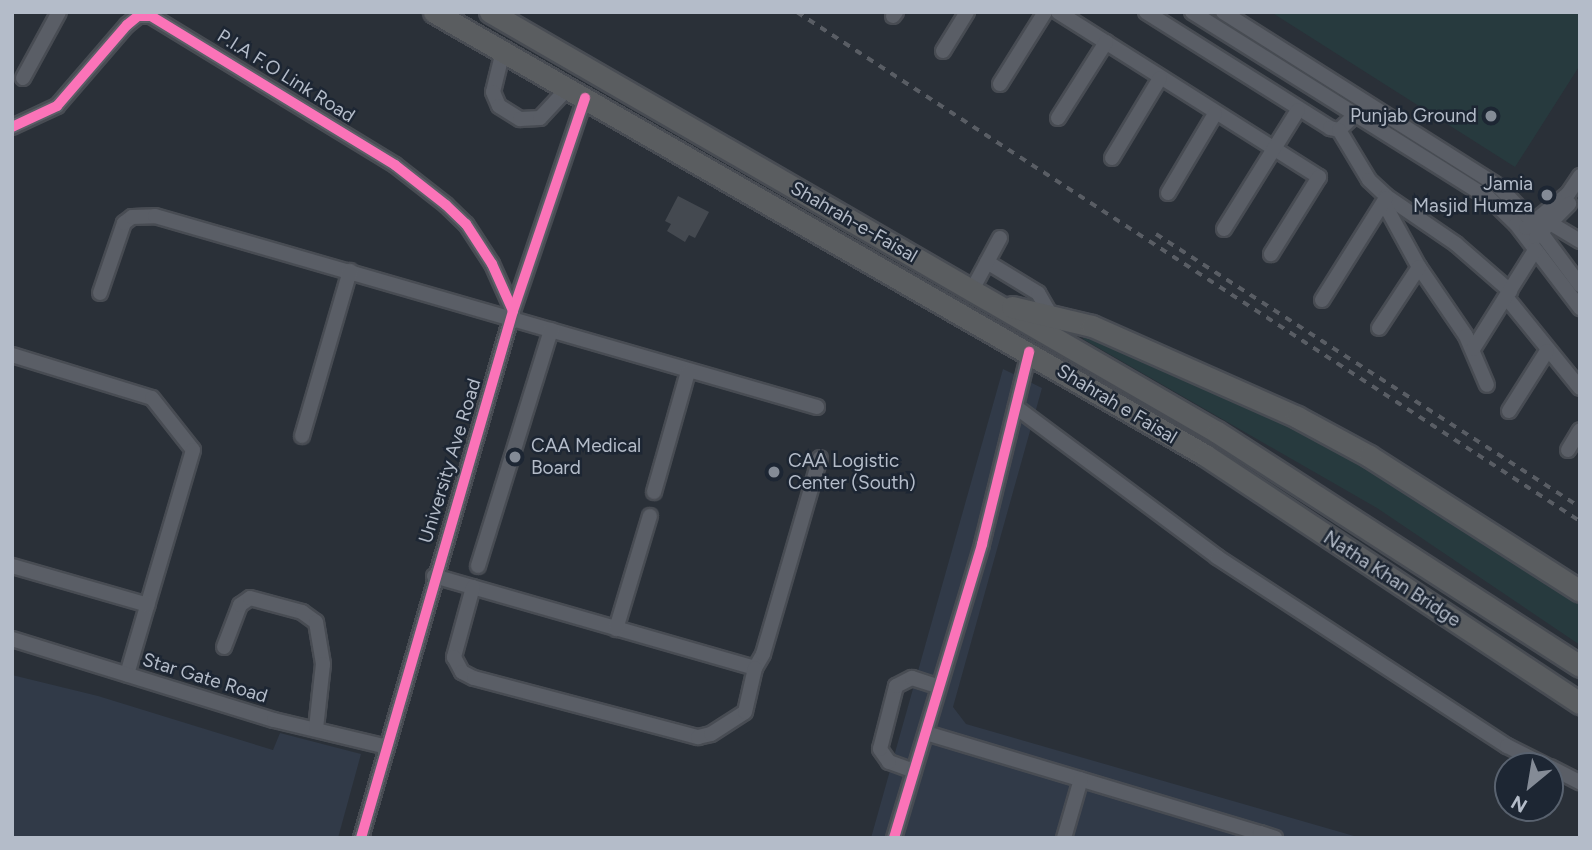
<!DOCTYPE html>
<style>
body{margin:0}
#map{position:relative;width:1592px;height:850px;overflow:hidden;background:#2a3038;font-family:Figtree,sans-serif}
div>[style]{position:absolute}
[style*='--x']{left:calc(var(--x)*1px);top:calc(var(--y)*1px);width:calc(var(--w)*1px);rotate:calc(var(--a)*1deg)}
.airport>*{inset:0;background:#313a48}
.green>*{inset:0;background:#273a3e}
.building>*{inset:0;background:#444950}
.roads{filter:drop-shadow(2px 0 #484c53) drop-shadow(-2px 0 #484c53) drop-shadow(0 2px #484c53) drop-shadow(0 -2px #484c53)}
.minor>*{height:14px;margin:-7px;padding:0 7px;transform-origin:7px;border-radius:7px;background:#5a5e66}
.highway>*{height:21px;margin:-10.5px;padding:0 10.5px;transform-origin:10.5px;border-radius:10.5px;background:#5a5d60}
.rail>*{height:3.5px;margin-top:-1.75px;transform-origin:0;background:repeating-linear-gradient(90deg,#595d64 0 7px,transparent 0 14px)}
.cycleway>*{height:10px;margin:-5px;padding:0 5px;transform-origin:5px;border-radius:5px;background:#fb73b8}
.dots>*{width:19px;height:19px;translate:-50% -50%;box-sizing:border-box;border:4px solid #1d2633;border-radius:50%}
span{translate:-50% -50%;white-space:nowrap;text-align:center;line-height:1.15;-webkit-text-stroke:5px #1d2633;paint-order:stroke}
.street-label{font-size:19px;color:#b4bcc9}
.poi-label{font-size:19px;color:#b4bcc9}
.right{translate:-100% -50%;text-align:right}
.left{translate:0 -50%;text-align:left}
.frame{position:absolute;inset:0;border:14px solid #b4bcc9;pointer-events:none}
.north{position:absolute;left:1494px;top:752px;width:70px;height:70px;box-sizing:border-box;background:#1d2633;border:2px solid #59626f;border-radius:50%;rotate:210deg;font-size:19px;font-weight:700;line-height:28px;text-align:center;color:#b4bcc9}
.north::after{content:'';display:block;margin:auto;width:24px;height:32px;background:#848b96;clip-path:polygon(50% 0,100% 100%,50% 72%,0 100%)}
</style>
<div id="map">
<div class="airport">
<div style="clip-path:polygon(1003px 369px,1042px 388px,953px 707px,966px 724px,1361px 838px,871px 838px)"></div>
<div style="clip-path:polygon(12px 675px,98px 696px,273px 750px,280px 733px,361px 754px,338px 838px,12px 838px)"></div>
</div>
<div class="green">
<div style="clip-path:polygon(1271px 12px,1580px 12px,1580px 65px,1515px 167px)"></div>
<div style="clip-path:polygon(1089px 331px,1369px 461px,1580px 599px,1580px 645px,1377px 508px,1083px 339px)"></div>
</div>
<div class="building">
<div style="clip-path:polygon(678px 196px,709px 212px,695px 238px,689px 235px,685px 242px,667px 231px,671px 224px,665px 221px)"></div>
</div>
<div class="roads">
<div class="minor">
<div style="--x:1058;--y:12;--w:309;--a:32.3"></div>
<div style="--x:1319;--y:177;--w:91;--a:121.9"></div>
<div style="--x:1146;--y:12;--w:218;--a:32.2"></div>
<div style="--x:1330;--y:128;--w:9;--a:13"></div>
<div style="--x:1339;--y:130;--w:22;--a:-43"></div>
<div style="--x:1192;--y:12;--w:350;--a:32.1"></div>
<div style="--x:1489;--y:198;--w:37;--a:44"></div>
<div style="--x:1516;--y:224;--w:106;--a:52.7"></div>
<div style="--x:1223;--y:12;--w:325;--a:32.3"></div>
<div style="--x:1498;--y:186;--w:50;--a:45.8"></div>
<div style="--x:1533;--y:222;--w:79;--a:53.3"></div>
<div style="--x:893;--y:16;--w:5;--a:-53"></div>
<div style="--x:503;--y:51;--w:42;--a:103.7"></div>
<div style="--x:493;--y:92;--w:15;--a:67"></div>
<div style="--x:499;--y:106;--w:25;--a:32"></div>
<div style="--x:520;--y:119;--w:20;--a:-3"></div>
<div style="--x:540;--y:118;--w:41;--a:-47"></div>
<div style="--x:943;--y:51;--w:46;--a:-58.4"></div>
<div style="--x:23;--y:78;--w:75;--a:-61.4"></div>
<div style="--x:1000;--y:84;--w:85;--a:-58"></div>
<div style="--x:1058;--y:118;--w:90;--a:-57.7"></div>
<div style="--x:12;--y:127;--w:50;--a:-25"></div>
<div style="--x:57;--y:106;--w:107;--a:-49.2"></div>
<div style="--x:127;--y:25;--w:14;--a:-39"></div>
<div style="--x:138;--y:16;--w:13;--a:0"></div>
<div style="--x:151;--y:16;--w:286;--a:31.4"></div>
<div style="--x:395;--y:165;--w:65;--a:38.1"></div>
<div style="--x:446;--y:205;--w:28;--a:44"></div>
<div style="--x:466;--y:224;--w:48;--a:57"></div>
<div style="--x:492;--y:264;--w:51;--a:65.9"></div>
<div style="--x:1339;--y:130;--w:58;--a:59"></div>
<div style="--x:1369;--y:180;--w:23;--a:43"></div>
<div style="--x:1386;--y:196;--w:85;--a:34.4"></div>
<div style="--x:1456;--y:244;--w:72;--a:41"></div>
<div style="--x:1112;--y:158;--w:93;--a:-59"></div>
<div style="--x:1168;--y:193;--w:92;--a:-59.3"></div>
<div style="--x:1385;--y:205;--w:71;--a:61.3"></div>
<div style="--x:1419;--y:267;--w:83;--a:55.7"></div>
<div style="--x:1466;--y:336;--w:53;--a:66.8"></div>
<div style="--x:1550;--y:223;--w:35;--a:31"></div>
<div style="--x:1526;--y:228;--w:54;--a:-39"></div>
<div style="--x:1568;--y:194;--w:22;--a:-56"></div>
<div style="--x:1224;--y:229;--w:140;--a:-58.1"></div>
<div style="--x:1536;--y:237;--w:47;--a:-45"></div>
<div style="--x:987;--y:262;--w:60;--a:31.3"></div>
<div style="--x:1038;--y:293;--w:24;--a:60"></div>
<div style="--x:972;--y:290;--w:59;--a:-61.7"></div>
<div style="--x:100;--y:293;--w:74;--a:-71.1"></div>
<div style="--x:124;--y:223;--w:10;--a:-37"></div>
<div style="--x:132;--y:217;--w:23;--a:-2"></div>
<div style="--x:155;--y:216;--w:689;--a:16.09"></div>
<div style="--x:1506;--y:297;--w:117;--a:50.9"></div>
<div style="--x:1322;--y:300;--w:120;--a:-57.9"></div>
<div style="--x:1379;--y:328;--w:73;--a:-56.7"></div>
<div style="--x:1473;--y:349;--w:117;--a:-57.9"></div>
<div style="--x:12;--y:355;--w:146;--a:17.1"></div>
<div style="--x:152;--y:398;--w:66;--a:51.7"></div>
<div style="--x:193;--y:450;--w:234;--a:106.4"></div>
<div style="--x:1016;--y:407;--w:251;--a:36.7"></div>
<div style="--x:1217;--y:557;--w:346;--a:33.1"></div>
<div style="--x:1507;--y:746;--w:45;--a:26.6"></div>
<div style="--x:1509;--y:411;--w:71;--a:-57.7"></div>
<div style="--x:302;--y:436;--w:172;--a:-73.8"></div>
<div style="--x:1568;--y:450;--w:23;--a:-59"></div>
<div style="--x:654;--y:492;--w:125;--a:-74.2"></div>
<div style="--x:12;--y:566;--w:141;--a:16"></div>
<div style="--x:478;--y:566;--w:247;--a:-72.8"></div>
<div style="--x:434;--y:576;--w:334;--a:16"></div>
<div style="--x:755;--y:668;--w:16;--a:-60"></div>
<div style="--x:763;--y:654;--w:204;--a:-73.8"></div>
<div style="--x:473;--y:587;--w:73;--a:105.2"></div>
<div style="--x:454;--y:657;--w:17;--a:62"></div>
<div style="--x:462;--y:672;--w:13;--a:27"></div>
<div style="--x:474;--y:678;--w:232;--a:14.8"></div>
<div style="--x:698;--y:737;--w:13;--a:-13"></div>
<div style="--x:711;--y:734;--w:40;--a:-32.9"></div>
<div style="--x:745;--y:712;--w:45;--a:-77.2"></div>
<div style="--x:616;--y:629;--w:118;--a:-73.3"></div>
<div style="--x:12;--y:639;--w:274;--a:17.2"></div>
<div style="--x:274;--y:720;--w:116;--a:13.4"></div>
<div style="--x:224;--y:647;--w:45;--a:-69.1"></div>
<div style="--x:240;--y:605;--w:12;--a:-35"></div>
<div style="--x:250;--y:598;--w:54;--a:15.1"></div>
<div style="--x:302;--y:612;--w:17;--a:36"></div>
<div style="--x:316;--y:622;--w:43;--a:80.5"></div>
<div style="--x:323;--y:664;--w:64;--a:96.2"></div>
<div style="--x:926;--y:733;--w:349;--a:16.7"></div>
<div style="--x:1260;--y:833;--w:5;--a:101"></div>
<div style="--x:1550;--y:767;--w:34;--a:27"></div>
<div style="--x:914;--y:771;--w:27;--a:-160"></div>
<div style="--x:889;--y:762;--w:16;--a:-125"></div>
<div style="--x:880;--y:749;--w:65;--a:-75.7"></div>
<div style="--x:896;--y:686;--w:18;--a:-27"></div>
<div style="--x:912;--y:678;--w:28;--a:18"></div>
<div style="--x:1260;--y:833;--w:16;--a:18"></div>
<div style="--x:361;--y:838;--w:548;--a:-73.91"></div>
<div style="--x:513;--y:311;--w:225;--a:-71.3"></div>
<div style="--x:894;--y:838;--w:307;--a:-73.3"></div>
<div style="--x:982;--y:544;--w:198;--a:-76.2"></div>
<div style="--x:1064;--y:838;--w:61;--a:-73.9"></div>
</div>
<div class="highway">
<div style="--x:434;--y:12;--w:889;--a:29.88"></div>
<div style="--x:1205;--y:455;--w:450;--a:33.5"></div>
<div style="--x:490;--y:12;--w:840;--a:30.02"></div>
<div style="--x:1217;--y:432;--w:432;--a:32.8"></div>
<div style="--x:1012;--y:307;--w:82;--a:13.4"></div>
<div style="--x:1092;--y:326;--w:224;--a:23.9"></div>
<div style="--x:1297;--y:417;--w:82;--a:28.4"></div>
<div style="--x:1369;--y:456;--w:250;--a:32.6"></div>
</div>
</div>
<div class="rail">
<div style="--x:797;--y:12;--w:934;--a:33.03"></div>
<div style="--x:1156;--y:234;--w:504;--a:32.78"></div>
</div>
<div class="cycleway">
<div style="--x:12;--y:127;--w:50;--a:-25"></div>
<div style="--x:57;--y:106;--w:107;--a:-49.2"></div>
<div style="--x:127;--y:25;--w:14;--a:-39"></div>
<div style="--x:138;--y:16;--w:13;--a:0"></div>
<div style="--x:151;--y:16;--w:286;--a:31.4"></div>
<div style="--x:395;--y:165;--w:65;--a:38.1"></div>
<div style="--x:446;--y:205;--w:28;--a:44"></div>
<div style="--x:466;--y:224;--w:48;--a:57"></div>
<div style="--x:492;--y:264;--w:51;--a:65.9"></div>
<div style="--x:361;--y:838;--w:548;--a:-73.91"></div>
<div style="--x:513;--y:311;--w:225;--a:-71.3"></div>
<div style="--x:894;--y:838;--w:307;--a:-73.3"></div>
<div style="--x:982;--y:544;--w:198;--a:-76.2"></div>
</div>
<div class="dots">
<div style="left:1491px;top:116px;background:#848b96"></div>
<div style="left:1547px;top:195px;background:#848b96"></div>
<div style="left:515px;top:457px;background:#848b96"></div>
<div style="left:774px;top:472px;background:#848b96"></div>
</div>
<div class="street-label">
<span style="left:286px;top:76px;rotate:32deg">P.I.A F.O Link Road</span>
<span style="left:854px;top:222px;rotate:30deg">Shahrah-e-Faisal</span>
<span style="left:1117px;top:404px;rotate:31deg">Shahrah e Faisal</span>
<span style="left:450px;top:461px;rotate:-73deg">University Ave Road</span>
<span style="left:1392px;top:579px;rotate:33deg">Natha Khan Bridge</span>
<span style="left:205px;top:678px;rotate:17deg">Star Gate Road</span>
</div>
<div class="poi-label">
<span class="right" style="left:1477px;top:116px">Punjab Ground</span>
<span class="right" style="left:1533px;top:195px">Jamia<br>Masjid Humza</span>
<span class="left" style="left:531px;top:457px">CAA Medical<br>Board</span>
<span class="left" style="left:788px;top:472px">CAA Logistic<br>Center (South)</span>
</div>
<div class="frame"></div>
<div class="north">N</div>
</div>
